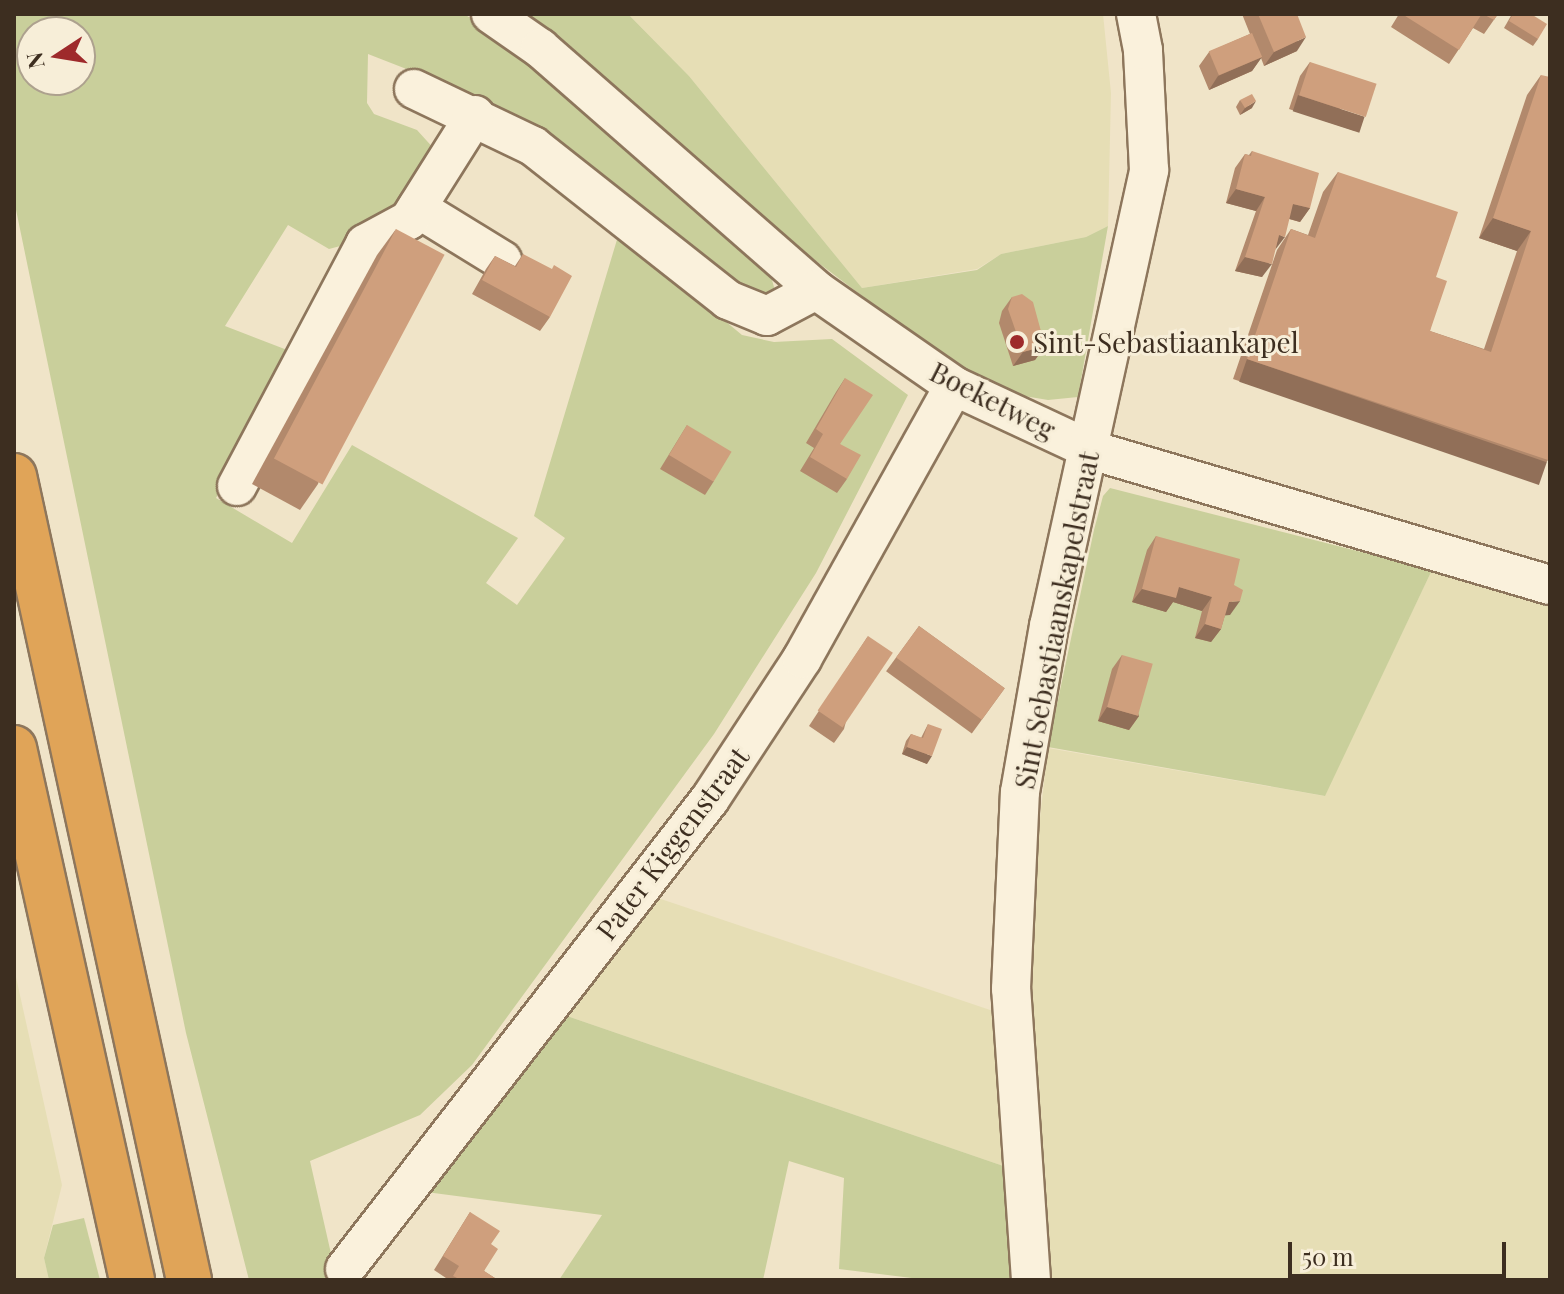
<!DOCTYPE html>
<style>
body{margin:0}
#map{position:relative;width:1564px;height:1294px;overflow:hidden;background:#f0e4c8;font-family:"Playfair Display",serif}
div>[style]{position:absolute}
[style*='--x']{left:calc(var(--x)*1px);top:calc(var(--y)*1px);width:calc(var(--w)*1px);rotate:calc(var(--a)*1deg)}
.farmland>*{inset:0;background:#e6deb5}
.green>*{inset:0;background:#c9cf9b}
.roads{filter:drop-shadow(2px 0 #8d765c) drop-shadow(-2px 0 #8d765c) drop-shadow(0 2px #8d765c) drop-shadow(0 -2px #8d765c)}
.minor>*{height:38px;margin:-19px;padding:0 19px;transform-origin:19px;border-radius:19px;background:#faf1dc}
.highway>*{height:44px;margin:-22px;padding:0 22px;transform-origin:22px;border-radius:22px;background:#e0a458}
.wall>*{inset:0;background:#b2896c;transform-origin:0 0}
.shaded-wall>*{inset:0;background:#916f58;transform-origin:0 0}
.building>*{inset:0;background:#cf9f7d;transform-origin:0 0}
.dots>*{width:22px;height:22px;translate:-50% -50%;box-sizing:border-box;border:4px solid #f7eed8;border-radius:50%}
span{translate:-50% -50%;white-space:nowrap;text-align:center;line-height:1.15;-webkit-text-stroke:6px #f7eed8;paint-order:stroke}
.poi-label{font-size:28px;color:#3d2e20}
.left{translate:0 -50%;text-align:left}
.street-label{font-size:28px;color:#3d2e20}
.frame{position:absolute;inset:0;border:16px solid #3d2e20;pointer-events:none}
.north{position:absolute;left:16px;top:16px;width:80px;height:80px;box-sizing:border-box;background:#f7eed8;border:2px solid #ada18e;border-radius:50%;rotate:258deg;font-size:22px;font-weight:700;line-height:32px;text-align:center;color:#3d2e20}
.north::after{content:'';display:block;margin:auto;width:28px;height:36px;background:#9e2a2b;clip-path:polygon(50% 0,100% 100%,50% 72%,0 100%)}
.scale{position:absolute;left:1288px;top:1242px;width:218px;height:36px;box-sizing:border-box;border:4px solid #3d2e20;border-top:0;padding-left:10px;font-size:24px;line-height:28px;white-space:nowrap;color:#3d2e20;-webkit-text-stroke:6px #f7eed8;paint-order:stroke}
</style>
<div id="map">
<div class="farmland">
<div style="clip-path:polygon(628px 14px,1103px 14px,1111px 93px,1108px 226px,1086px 237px,1001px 254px,977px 269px,862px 288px,689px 76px)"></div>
<div style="clip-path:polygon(1432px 570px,1550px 606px,1550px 1280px,1050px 1280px,1030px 1004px,1033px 879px,1048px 748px,1324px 796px)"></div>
<div style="clip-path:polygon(655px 897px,1002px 1014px,1015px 1170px,567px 1016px)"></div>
<div style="clip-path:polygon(14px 968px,62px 1185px,44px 1258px,49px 1280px,14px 1280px)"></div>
</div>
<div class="green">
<div style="clip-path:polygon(evenodd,14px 14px,464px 14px,508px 42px,768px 266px,776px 294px,746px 303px,450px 86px,368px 54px,367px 103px,374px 114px,417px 130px,436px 151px,378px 236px,329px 249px,288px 225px,225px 326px,295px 353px,216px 498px,292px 543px,352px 445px,518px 538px,486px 583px,517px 605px,565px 538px,534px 516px,619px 233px,742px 335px,774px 342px,832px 339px,908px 395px,816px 573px,714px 734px,472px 1065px,420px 1115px,310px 1161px,337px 1280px,249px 1280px,186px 1033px,14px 200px,14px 14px,32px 32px,80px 32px,80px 80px,32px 80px,32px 32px)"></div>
<div style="clip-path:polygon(526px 14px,628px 14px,689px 76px,862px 288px,977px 270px,1001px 254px,1086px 237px,1108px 226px,1078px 397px,1048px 400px,1024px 396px,993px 386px,941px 356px,795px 245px)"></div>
<div style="clip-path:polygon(1110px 488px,1432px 570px,1325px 796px,1048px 747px,1094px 530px,1103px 496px)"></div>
<div style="clip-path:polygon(567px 1016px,1015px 1170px,1023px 1280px,928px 1280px,839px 1269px,844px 1178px,789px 1161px,763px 1280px,559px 1280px,602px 1215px,426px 1192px)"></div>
<div style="clip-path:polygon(84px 1218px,100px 1280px,49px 1280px,44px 1258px,53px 1225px)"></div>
</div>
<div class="roads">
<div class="minor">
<div style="--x:491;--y:14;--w:60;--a:34.8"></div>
<div style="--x:540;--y:48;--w:367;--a:41.2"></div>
<div style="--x:816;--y:290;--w:168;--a:34.8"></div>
<div style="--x:954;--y:386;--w:151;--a:25"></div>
<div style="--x:1091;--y:450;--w:478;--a:16.4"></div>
<div style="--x:414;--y:89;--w:132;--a:25.6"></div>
<div style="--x:533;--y:146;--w:248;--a:38.3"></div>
<div style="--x:728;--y:300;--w:42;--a:22.3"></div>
<div style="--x:767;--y:316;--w:55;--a:-28"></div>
<div style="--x:417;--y:208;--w:100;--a:31.5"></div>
<div style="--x:237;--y:486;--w:274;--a:-62.1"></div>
<div style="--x:365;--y:244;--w:50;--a:-28.6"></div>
<div style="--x:409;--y:220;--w:124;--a:-57.8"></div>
<div style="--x:345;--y:1269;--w:595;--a:-52.17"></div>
<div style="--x:710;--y:799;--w:168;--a:-56.7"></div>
<div style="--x:802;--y:659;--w:312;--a:-60.9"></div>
<div style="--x:1031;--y:1280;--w:292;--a:-93.9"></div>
<div style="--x:1011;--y:989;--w:197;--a:-87.4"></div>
<div style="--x:1020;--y:792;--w:169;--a:-80.1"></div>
<div style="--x:1049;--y:626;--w:467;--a:-77.6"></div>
<div style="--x:1149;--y:170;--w:120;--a:-92.9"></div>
<div style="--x:1143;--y:50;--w:37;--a:-101"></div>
</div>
<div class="highway">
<div style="--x:14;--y:476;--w:823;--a:77.72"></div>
<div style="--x:14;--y:748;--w:545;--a:77.49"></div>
</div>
</div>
<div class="wall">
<div style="clip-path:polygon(1242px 14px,1297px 14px,1297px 51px,1264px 66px,1261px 58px,1252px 71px,1209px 90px,1199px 66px,1209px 52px,1250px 34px)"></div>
<div style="clip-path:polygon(1399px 14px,1498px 14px,1484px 34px,1473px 28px,1449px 64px,1391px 27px)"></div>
<div style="clip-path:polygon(1512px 14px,1531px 14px,1538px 39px,1533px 46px,1504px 28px)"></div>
<div style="clip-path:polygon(1310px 62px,1355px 131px,1289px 109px,1300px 76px)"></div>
<div style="clip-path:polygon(1541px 75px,1548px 460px,1534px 480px,1233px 379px,1277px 250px,1291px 229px,1308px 235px,1323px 192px,1338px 172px,1436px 277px,1430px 331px,1484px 349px,1517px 251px,1479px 238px,1527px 95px)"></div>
<div style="clip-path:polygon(1240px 100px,1252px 108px,1240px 115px,1236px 107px)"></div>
<div style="clip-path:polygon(1252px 151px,1310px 208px,1300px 222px,1289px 219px,1262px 277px,1235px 271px,1256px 211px,1226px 203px,1235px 168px,1245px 154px,1249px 155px)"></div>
<div style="clip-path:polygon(396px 229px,318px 484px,300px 510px,252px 484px,377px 255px)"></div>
<div style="clip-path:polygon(523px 254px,550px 317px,540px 331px,472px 294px,486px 269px,495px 256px,515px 266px)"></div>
<div style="clip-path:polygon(1012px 297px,1045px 346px,1035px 360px,1013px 366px,999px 323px,1002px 311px)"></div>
<div style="clip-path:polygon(845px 378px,840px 444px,847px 479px,837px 493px,800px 471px,814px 448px,806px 443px,836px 392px)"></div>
<div style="clip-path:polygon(687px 425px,714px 481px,705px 495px,660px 469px)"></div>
<div style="clip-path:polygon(1156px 536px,1234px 585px,1230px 615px,1225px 615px,1221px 629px,1211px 642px,1195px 638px,1202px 611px,1173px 602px,1166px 612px,1132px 602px,1147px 550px)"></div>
<div style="left:919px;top:626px;width:106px;height:56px;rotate:36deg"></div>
<div style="clip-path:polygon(868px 636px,844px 729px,834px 743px,809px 726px)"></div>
<div style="clip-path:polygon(1122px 655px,1139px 716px,1129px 730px,1098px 721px,1112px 669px)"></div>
<div style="clip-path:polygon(928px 724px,927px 764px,902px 754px,906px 741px,911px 734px,921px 738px)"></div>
<div style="clip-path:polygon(470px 1212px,491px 1244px,484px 1271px,498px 1280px,449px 1280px,434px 1270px)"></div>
</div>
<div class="shaded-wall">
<div style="clip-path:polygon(1306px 37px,1297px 51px,1264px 66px,1274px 52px)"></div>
<div style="clip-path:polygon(1262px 57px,1252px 71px,1209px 90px,1218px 76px)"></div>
<div style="left:1298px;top:95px;width:70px;height:17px;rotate:18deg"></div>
<div style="clip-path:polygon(1256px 101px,1252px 108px,1240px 115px,1245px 108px)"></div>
<div style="clip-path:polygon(1236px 189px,1265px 197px,1256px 211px,1226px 203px)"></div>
<div style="clip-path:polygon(1293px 204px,1310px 208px,1300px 222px,1283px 217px)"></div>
<div style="clip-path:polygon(1493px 218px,1531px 231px,1517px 251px,1479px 238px)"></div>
<div style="clip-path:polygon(1279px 235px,1285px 237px,1275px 250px)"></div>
<div style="clip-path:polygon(1245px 257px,1272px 264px,1262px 277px,1235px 271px)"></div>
<div style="clip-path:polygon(1045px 346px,1035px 360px,1013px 366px,1023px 352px)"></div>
<div style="left:1247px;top:359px;width:317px;height:24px;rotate:19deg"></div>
<div style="clip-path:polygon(1179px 587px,1212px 597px,1202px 611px,1173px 602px,1166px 612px,1132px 602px,1142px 589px)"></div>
<div style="clip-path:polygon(1240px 601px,1230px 615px,1219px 616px,1229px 602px)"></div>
<div style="clip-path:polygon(1205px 624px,1221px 629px,1211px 642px,1195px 638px)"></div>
<div style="clip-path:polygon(1107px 707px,1139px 716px,1129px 730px,1098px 721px)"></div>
<div style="clip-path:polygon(907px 747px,932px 756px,927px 764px,902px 754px)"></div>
</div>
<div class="building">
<div style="clip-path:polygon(1258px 14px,1297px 14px,1306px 37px,1274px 52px)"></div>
<div style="clip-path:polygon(1402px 14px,1479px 14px,1481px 15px,1459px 50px)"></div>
<div style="clip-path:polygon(1483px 14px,1498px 14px,1494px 20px)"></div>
<div style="clip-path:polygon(1513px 14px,1531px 14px,1547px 24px,1538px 39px,1509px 21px)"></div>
<div style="left:1252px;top:33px;width:26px;height:47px;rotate:67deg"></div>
<div style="left:1310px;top:62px;width:70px;height:35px;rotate:18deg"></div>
<div style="clip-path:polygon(1541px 75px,1550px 77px,1550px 454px,1548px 460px,1247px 359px,1291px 229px,1315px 238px,1338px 172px,1458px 212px,1436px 277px,1447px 281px,1430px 331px,1491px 352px,1531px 231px,1493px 218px)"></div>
<div style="clip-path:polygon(1252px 94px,1256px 101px,1245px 108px,1240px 100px)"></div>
<div style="clip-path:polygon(1252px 151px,1319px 173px,1310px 208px,1293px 204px,1285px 237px,1279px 235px,1272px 264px,1245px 257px,1265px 197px,1236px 189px,1245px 154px,1251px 156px)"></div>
<div style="left:396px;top:229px;width:55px;height:260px;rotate:28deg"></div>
<div style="clip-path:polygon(523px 254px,552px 269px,554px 265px,572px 276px,550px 317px,482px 280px,495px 256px,516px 267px)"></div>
<div style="clip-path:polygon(1022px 294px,1033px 302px,1045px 346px,1023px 352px,1008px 309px,1012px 297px)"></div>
<div style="clip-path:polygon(845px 378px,873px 395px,840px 444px,861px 455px,847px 479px,810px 457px,823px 434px,816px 429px)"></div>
<div style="left:687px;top:425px;width:52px;height:35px;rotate:31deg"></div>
<div style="clip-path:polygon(1156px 536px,1240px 559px,1234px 585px,1243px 590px,1240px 601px,1229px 602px,1221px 629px,1205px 624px,1212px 597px,1179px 587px,1176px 598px,1142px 589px)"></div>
<div style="left:919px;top:626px;width:106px;height:39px;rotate:36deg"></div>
<div style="left:868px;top:636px;width:30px;height:90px;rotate:34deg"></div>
<div style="left:1122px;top:655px;width:32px;height:54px;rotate:16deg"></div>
<div style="clip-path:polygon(928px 724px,942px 729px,932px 756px,907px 747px,911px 734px,923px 738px)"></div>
<div style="clip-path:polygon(470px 1212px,500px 1231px,491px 1244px,498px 1249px,484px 1271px,498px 1280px,461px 1280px,453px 1276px,459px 1266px,443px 1256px)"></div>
</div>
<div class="dots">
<div style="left:1017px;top:342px;background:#9e2a2b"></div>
</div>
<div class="poi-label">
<span class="left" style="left:1033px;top:342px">Sint-Sebastiaankapel</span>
</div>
<div class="street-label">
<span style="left:993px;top:400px;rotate:27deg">Boeketweg</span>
<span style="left:1056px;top:620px;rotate:-79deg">Sint Sebastiaanskapelstraat</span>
<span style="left:672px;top:843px;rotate:-53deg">Pater Kiggenstraat</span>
</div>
<div class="frame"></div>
<div class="north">N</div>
<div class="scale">50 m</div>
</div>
